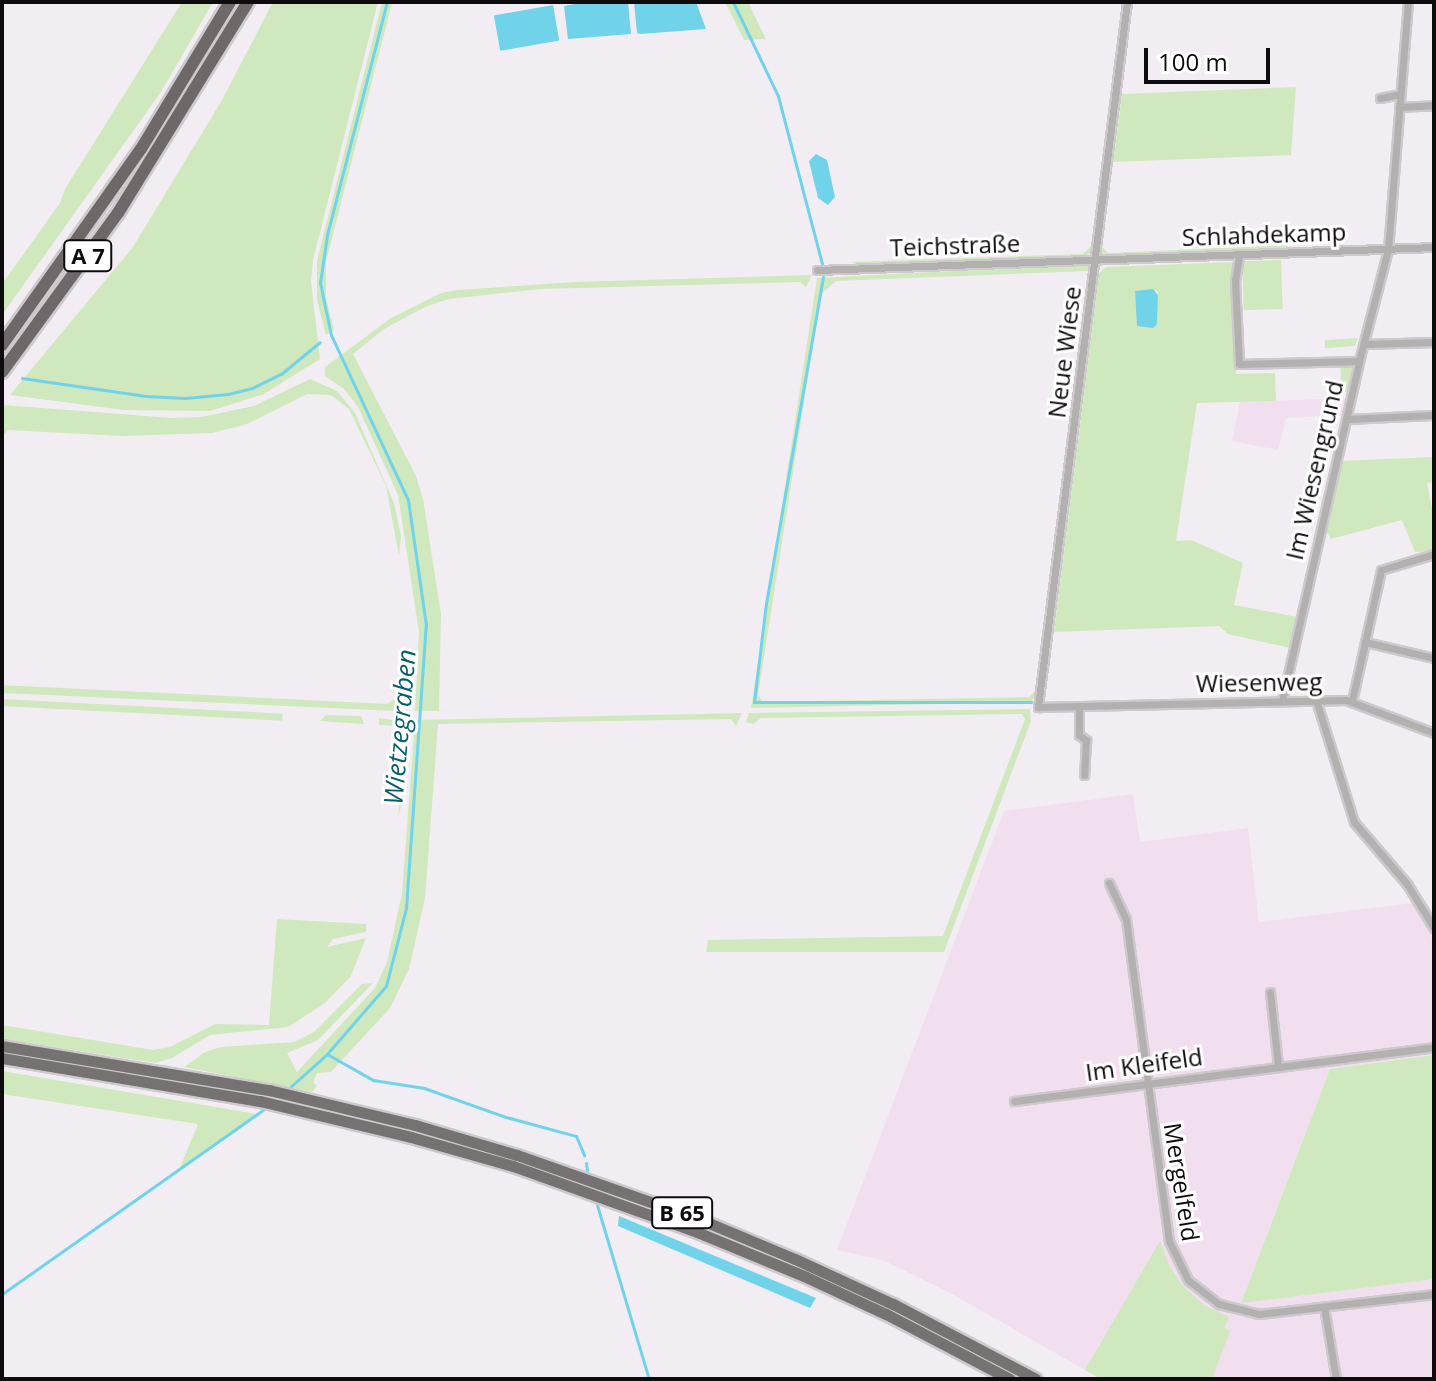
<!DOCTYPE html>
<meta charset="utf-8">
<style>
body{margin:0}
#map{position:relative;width:1436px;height:1381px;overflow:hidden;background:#f2edf2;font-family:"Open Sans",sans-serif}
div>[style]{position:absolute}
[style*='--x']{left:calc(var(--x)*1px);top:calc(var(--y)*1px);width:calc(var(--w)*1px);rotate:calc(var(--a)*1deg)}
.industrial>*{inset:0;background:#f1dfef}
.green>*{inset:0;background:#cfe8be;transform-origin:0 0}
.water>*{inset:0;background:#71d3ea;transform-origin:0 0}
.stream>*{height:3px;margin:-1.5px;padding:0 1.5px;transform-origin:1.5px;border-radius:1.5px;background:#71d3ea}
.roads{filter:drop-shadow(2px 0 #cdc9cd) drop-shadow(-2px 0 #cdc9cd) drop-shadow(0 2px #cdc9cd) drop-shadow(0 -2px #cdc9cd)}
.minor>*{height:7px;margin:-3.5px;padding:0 3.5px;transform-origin:3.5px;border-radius:3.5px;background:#b3b0b0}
.trunk>*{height:11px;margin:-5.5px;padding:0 5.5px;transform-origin:5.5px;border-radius:5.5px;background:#777272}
.motorway>*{height:12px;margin:-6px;padding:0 6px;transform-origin:6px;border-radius:6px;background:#6e6868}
span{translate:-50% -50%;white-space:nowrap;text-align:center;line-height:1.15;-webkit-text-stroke:6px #fff;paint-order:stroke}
.shield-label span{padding:2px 6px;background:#fff;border:2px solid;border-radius:6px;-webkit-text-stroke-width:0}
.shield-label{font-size:22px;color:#0d0b0d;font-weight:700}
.street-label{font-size:24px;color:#0d0b0d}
.water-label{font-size:26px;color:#075e6e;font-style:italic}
.frame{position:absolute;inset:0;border:4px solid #0d0b0d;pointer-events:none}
.scale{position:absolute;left:1144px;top:48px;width:126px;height:36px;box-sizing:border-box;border:4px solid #0d0b0d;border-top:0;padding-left:10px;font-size:24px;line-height:28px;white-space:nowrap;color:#0d0b0d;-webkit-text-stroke:6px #fff;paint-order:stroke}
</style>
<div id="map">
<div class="industrial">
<div style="clip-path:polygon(1348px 398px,1343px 415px,1286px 418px,1278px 450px,1232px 441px,1240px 402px)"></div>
<div style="clip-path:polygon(1133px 794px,1140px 842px,1248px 828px,1259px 922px,1413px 903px,1429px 927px,1434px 948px,1434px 1055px,1330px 1069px,1241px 1302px,1434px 1279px,1434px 1379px,1101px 1379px,954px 1295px,883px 1260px,837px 1250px,1004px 811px)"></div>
</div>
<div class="green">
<div style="clip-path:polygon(182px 2px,213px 2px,161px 92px,2px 315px,2px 284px,60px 203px,65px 189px)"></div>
<div style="clip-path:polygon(273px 2px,378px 2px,313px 260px,311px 281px,320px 359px,264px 394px,210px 411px,124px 410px,10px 395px,133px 247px,222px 100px)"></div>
<div style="clip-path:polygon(382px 2px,392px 2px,391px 7px,326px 262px,326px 298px,334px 330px,326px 335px,317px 300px,317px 261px)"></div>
<div style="clip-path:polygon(725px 2px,748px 2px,766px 39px,744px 40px)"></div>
<div style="clip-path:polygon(1122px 2px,1125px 2px,1093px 251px,1086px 256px,1001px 260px,857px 265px,852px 262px,1083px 254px,1091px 246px)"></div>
<div style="clip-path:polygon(1296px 87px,1291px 155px,1113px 162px,1102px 246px,1108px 253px,1287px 245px,1287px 249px,1121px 256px,1101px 253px,1110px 157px,1114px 156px,1122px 94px)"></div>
<div style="left:1281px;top:260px;width:49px;height:39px;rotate:88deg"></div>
<div style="clip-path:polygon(evenodd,1234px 262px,1236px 374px,1275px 373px,1276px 401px,1197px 403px,1176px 541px,1191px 540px,1243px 563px,1234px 605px,1297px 617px,1290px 648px,1228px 634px,1219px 626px,1054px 632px,1099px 273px,1106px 267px,1234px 262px,1140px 290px,1158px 291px,1157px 324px,1140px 290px)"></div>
<div style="clip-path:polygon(evenodd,1087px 264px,1090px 268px,1037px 691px,1032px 702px,751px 708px,817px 278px,1087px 264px,1088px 271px,1036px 690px,1029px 697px,763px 702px,758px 695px,821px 294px,836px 281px,1088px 271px)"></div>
<div style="clip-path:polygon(812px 275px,806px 287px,800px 282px,540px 289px,449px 299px,425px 307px,384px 329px,353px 354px,416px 476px,423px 499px,441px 614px,439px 711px,739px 709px,415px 711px,419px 632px,398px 495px,358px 407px,344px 389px,325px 376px,325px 367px,391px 318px,441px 293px,458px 290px,575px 282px)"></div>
<div style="clip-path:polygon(1358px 338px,1355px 346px,1325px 348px,1325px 340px)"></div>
<div style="clip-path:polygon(1340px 364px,1350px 364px,1355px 369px,1349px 393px,1342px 391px)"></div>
<div style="clip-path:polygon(310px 379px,337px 391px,355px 413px,394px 503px,401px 536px,399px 556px,386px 486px,349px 409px,331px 395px,307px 394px,247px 424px,212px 433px,122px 436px,8px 430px,2px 438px,3px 405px,172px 418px,201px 417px,254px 406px)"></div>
<div style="clip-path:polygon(1434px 457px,1434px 482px,1427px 483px,1434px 519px,1434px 551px,1415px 552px,1402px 520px,1331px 539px,1325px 529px,1341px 461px)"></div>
<div style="clip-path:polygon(2px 685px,387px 704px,403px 694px,405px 685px,410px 687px,406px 706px,396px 711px,2px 693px)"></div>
<div style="left:2px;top:699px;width:281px;height:7px;rotate:3deg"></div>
<div style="clip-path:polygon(1030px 709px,1031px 721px,944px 952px,706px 952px,708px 940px,943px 936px,1025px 719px,1022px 714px,761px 718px,753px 724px,746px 722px,749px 713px)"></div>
<div style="clip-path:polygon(742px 713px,736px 726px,731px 719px,438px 724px,425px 898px,409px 969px,390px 1008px,331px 1072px,317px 1073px,313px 1082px,317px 1086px,312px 1092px,184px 1067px,205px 1052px,221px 1047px,294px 1042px,314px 1032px,362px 984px,373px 983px,318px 1040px,287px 1053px,297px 1072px,375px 988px,387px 962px,402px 894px,415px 720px)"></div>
<div style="clip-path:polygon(326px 715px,361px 716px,364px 724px,320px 721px)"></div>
<div style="clip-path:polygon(379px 718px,401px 721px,405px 733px,403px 800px,398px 816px,402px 764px,396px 726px,379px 725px)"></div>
<div style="clip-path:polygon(277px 919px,366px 924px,366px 932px,333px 939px,327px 947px,366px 938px,351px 976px,325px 1003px,288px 1027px,210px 1035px,172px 1058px,156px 1063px,2px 1039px,2px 1025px,153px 1050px,170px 1047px,215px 1024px,269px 1025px)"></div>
<div style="clip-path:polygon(1434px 1055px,1434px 1279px,1241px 1303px,1330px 1069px)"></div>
<div style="clip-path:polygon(2px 1071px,204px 1105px,256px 1114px,179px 1170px,198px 1124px,2px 1094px)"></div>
<div style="clip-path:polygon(1160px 1241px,1169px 1265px,1183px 1286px,1204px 1305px,1229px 1317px,1224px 1328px,1230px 1331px,1212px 1379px,1101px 1379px,1085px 1370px)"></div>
</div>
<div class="water">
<div style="clip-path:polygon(587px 2px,628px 2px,631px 34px,568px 39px,564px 6px)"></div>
<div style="clip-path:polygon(634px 2px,696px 2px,706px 29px,640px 34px,637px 33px)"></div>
<div style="left:553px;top:5px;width:36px;height:60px;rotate:80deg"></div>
<div style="clip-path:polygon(816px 154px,827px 160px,835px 197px,828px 205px,818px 198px,809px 161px)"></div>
<div style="clip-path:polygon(1153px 289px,1158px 295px,1157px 324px,1153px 328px,1137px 326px,1135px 291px)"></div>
<div style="clip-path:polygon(619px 1216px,816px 1298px,810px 1308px,618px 1226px)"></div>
</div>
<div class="stream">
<div style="--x:733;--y:2;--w:104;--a:64.4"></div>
<div style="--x:778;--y:96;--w:174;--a:75.3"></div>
<div style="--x:823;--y:277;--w:331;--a:99.9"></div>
<div style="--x:766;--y:603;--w:100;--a:96.9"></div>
<div style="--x:754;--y:702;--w:277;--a:0"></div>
<div style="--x:22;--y:378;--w:125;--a:8.3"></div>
<div style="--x:146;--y:396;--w:39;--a:3"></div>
<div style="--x:185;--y:398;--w:43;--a:-5.3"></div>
<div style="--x:228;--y:394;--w:25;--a:-14"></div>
<div style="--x:252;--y:388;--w:32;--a:-26"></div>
<div style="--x:281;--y:374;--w:50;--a:-39.4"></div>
<div style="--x:327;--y:1054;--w:53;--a:29.5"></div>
<div style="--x:373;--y:1080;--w:52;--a:8.9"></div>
<div style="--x:424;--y:1088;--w:87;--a:19.5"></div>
<div style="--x:506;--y:1117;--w:73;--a:15.2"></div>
<div style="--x:576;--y:1136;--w:21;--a:67"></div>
<div style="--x:288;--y:1089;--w:52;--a:-41.9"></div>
<div style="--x:327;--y:1054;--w:90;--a:-49.1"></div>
<div style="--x:386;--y:986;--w:81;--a:-75.6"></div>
<div style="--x:406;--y:908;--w:284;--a:-86"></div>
<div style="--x:426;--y:625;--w:126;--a:-98.2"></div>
<div style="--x:408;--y:500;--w:182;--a:-115"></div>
<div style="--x:331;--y:335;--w:53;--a:-101.9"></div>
<div style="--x:320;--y:283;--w:49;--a:-81.7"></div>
<div style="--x:327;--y:235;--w:241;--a:-75.6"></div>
<div style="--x:586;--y:1163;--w:7;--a:82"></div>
<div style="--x:597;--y:1205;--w:182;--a:73.4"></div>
<div style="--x:2;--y:1294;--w:324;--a:-35.2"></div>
</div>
<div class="roads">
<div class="minor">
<div style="--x:1127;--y:2;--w:711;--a:97.2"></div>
<div style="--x:1038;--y:707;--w:308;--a:-1.3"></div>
<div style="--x:1346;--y:700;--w:94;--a:20.6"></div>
<div style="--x:1380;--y:98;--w:20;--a:-11"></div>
<div style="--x:1399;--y:107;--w:35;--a:-3"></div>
<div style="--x:1239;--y:256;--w:25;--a:99"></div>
<div style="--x:1235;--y:281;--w:83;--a:87.2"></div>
<div style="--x:1239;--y:364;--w:120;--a:-1.4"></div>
<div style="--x:817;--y:270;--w:617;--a:-2.13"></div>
<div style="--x:1364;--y:344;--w:70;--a:-1.6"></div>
<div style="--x:1346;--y:419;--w:88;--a:-2.6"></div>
<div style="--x:1365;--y:642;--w:71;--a:13.1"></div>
<div style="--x:1316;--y:700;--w:128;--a:72.7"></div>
<div style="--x:1354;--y:822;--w:82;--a:49.5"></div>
<div style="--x:1407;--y:884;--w:52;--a:58.5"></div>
<div style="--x:1282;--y:701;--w:349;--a:-77.2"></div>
<div style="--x:1359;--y:361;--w:115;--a:-75.4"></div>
<div style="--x:1388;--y:250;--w:249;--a:-85.4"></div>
<div style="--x:1352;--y:701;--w:134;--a:-77.5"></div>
<div style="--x:1381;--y:570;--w:55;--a:-16.8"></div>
<div style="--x:1079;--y:706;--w:29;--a:90"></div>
<div style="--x:1079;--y:735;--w:9;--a:36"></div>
<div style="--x:1086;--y:740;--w:35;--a:93"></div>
<div style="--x:1109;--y:883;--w:40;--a:65"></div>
<div style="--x:1126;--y:919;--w:325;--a:82.4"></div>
<div style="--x:1169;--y:1241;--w:43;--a:64"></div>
<div style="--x:1188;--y:1280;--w:39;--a:38"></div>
<div style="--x:1219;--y:1304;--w:41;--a:14"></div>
<div style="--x:1259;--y:1314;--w:176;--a:-6.5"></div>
<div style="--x:1270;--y:992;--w:74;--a:83.8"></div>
<div style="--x:1014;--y:1101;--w:423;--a:-7.3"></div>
<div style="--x:1324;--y:1307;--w:73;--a:80.5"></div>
</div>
<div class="trunk">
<div style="--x:2;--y:1046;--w:271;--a:9.4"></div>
<div style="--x:269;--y:1090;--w:150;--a:13.5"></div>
<div style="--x:415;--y:1125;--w:106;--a:16.4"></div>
<div style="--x:517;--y:1155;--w:198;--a:19.4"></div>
<div style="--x:704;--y:1221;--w:99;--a:22.7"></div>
<div style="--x:795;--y:1259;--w:108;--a:24.7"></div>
<div style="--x:893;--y:1304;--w:161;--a:27.7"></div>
<div style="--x:2;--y:1058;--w:262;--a:9.5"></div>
<div style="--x:260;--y:1101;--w:155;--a:13.4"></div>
<div style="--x:411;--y:1137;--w:106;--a:15.9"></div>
<div style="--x:513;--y:1166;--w:195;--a:19.7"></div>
<div style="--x:697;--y:1232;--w:116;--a:22.4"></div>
<div style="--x:804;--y:1276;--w:90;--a:24.9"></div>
<div style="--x:886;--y:1314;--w:140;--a:27.7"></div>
</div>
<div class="motorway">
<div style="--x:2;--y:345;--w:240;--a:-54.7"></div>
<div style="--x:141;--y:149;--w:172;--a:-58.8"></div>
<div style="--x:2;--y:372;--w:197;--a:-53.9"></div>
<div style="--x:118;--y:213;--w:248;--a:-58.4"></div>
</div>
</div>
<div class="shield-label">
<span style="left:88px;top:256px">A 7</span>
<span style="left:682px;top:1213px">B 65</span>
</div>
<div class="street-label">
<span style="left:1264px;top:234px;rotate:-2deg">Schlahdekamp</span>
<span style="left:955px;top:245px;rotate:-2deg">Teichstraße</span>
<span style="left:1064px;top:352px;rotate:-83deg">Neue Wiese</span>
<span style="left:1314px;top:470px;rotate:-77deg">Im Wiesengrund</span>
<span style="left:1259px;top:682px;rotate:-1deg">Wiesenweg</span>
<span style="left:1144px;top:1064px;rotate:-8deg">Im Kleifeld</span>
<span style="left:1182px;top:1182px;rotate:81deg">Mergelfeld</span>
</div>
<div class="water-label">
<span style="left:400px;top:727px;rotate:-85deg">Wietzegraben</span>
</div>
<div class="frame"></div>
<div class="scale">100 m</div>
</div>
